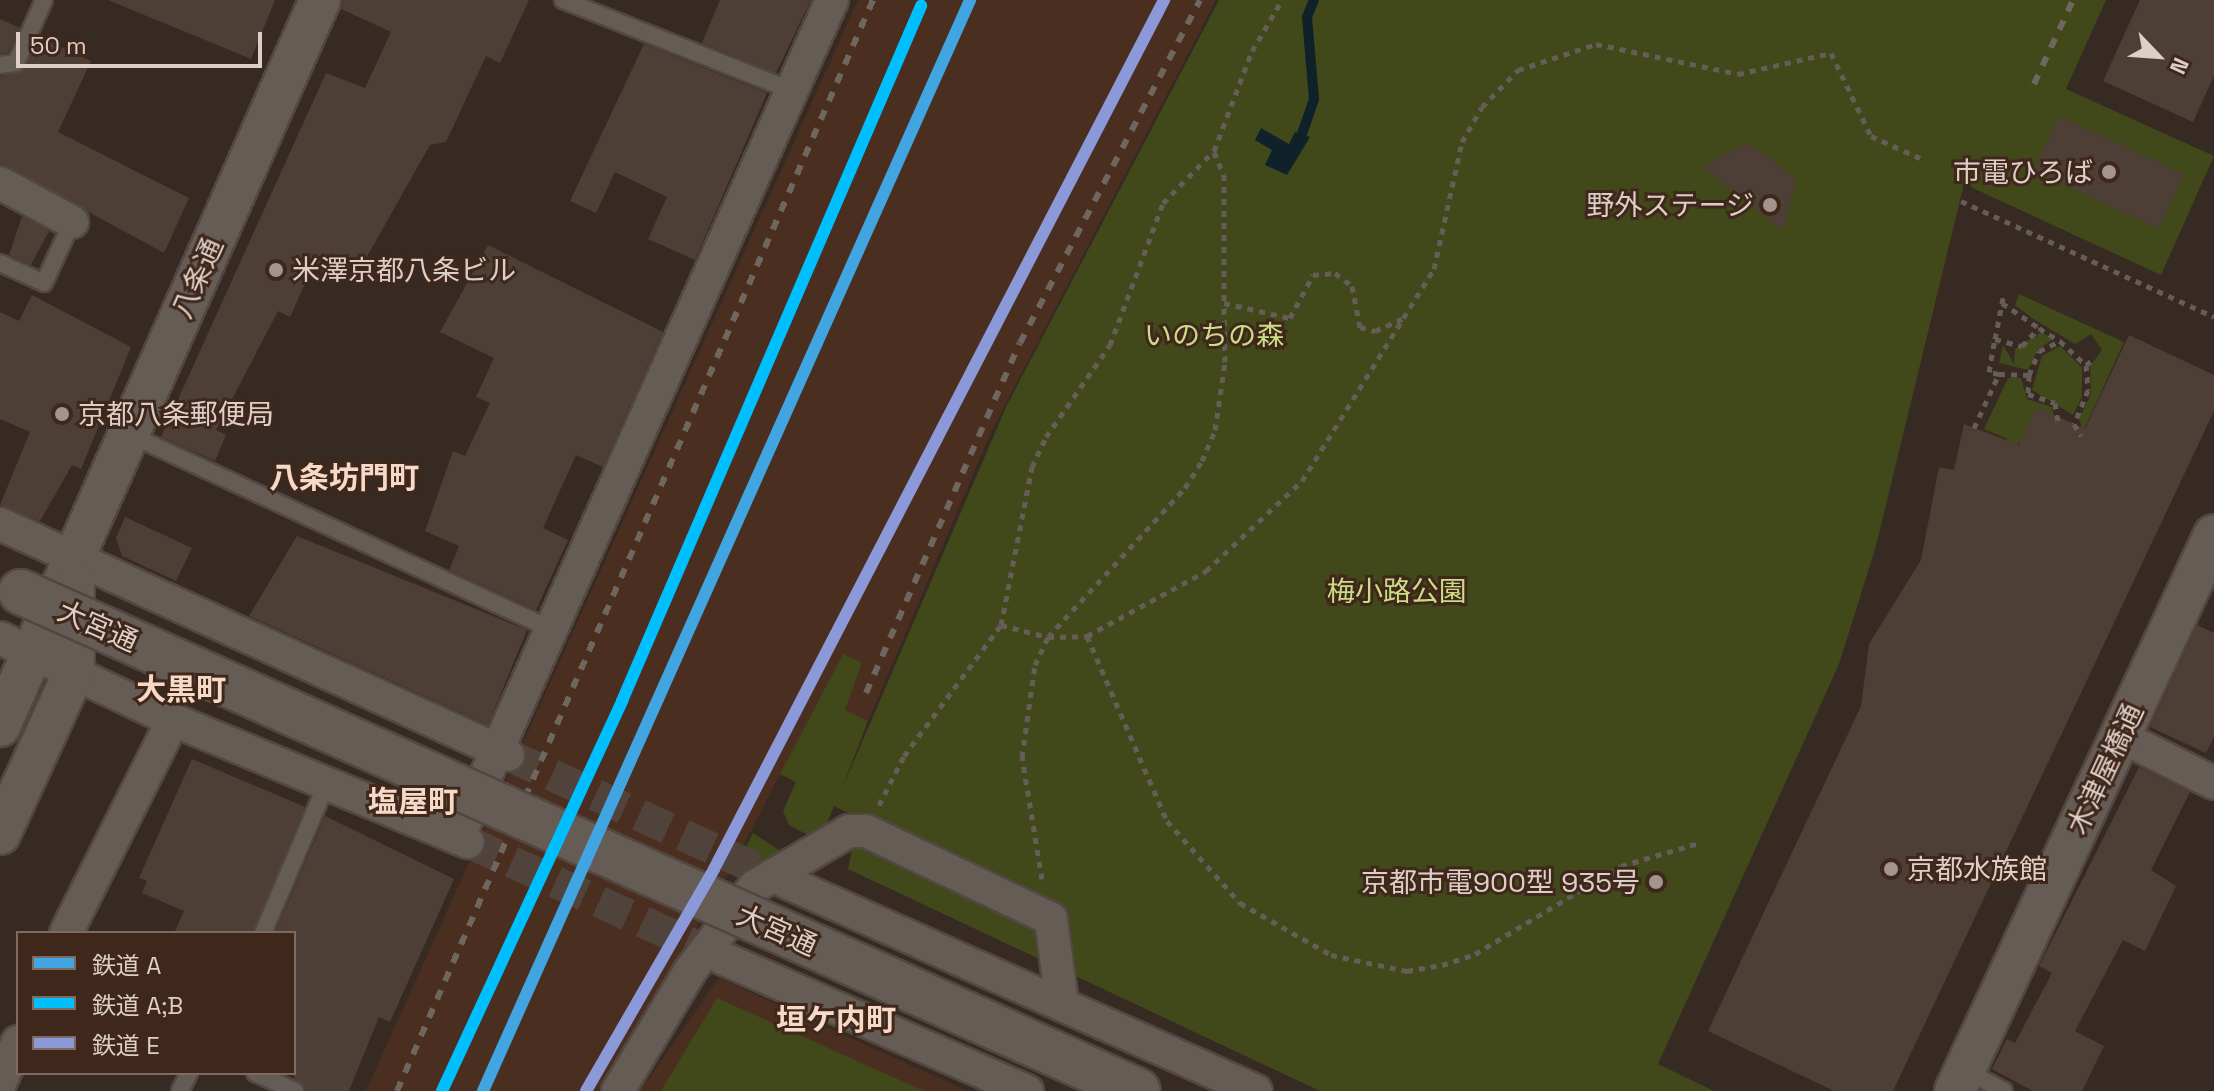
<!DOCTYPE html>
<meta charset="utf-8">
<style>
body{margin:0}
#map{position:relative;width:2214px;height:1091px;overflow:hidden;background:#372a23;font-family:"Space Grotesk","Noto Sans JP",sans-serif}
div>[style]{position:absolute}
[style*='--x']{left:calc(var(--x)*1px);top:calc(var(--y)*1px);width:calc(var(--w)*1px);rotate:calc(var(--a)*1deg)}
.built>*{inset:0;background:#4a2f20}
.green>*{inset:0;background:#41481a}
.water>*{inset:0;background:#0f2229}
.stream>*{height:10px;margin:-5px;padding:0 5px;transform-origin:5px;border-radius:5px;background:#0f2229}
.building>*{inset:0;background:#4e3f36;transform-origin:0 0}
.minor-tunnel>*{height:32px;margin-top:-16px;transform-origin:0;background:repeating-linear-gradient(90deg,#50433b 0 32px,transparent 0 48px)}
.path>*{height:5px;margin-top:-2.5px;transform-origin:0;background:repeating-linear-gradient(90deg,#665d58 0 6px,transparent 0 12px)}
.roads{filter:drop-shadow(2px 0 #534742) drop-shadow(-2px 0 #534742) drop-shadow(0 2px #534742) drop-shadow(0 -2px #534742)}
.service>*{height:16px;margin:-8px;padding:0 8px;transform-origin:8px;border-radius:8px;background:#665c56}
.minor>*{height:32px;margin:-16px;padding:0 16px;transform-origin:16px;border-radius:16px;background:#665c56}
.tertiary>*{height:40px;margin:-20px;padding:0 20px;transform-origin:20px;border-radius:20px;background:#665c56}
.rail>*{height:6px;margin-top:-3px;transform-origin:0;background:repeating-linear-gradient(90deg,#6f6660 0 10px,transparent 0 20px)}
.bridges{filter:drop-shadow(2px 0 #534742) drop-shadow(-2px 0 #534742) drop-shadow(0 2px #534742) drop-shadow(0 -2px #534742)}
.secondary-bridge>*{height:44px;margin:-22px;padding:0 22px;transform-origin:22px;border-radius:22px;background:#665c56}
.rail-1>*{height:12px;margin:-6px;padding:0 6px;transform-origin:6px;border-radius:6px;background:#40a5e0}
.rail-2>*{height:12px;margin:-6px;padding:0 6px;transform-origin:6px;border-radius:6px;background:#00bfff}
.rail-3>*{height:12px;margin:-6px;padding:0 6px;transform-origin:6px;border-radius:6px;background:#8b99d8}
.dots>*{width:22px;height:22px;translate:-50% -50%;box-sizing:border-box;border:4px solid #3f281b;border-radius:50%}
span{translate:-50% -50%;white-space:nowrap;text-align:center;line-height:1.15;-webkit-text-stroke:6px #3f281b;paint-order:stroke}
.poi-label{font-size:28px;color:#ddcec6}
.right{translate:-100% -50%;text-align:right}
.left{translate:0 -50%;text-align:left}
.street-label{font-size:28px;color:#ddcec6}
.park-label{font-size:28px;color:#cadd86}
.neighbourhood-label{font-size:30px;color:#f7d9c8;font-weight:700}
.legend{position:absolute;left:16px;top:931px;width:280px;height:144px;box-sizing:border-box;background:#3f281b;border:2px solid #7e6a5f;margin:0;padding:10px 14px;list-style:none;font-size:24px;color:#ddcec6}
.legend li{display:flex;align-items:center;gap:16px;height:40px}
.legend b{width:40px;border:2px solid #7e6a5f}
.north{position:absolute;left:2118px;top:16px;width:80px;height:80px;-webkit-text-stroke:6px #3f281b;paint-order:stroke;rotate:115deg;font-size:22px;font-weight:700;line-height:32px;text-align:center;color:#ddcec6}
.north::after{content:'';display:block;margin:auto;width:28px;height:36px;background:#ddcec6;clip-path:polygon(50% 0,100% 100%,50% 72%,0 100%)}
.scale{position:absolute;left:16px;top:32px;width:246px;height:36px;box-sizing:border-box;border:4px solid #ddcec6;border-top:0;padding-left:10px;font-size:24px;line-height:28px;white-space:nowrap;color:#ddcec6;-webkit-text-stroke:6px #3f281b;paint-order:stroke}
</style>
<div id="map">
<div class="built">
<div style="clip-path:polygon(858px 0,1216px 0,992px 430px,868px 721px,844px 710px,862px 664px,843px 654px,731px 869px,603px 1091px,366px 1091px)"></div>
<div style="clip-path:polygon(719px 978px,967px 1091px,640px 1091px)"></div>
</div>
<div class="green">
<div style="clip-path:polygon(1219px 0,2106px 0,2066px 89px,2214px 156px,2161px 275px,1964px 184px,1876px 546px,1839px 664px,1658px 1064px,1714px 1091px,1320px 1091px,848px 869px,859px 818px,834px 806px,823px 833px,812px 837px,789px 825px,783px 811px,796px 782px,780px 774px,843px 654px,862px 663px,845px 710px,868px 721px,841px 791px,1007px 405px)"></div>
<div style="clip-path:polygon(2019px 294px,2124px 342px,2083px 432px,2079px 419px,2091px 394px,2090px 366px,2102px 350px,2091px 334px,2075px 344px,2032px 318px,2015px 305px)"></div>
<div style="clip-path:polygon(2041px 332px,2054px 339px,2038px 349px,2028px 370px,1999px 363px,2003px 345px,2014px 364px,2015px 349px)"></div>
<div style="clip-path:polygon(2060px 346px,2082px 368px,2082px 397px,2073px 415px,2032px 390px,2042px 356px)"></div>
<div style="clip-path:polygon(2008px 378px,2021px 378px,2027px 399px,2052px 407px,2055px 423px,2001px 453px,2007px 439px,1984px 429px)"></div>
<div style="clip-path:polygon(753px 833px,782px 852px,749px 876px,734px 870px)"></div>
<div style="clip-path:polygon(717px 998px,924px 1091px,661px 1091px)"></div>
</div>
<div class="water">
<div style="clip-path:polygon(1261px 128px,1289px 144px,1295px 132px,1310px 137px,1287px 175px,1265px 165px,1272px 150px,1255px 140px)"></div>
</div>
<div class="stream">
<div style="--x:1302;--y:134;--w:37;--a:-71"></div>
<div style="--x:1314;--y:99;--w:82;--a:-94.9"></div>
<div style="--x:1307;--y:17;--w:18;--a:-68"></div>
</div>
<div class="building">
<div style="clip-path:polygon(108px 0,275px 0,251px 59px)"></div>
<div style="clip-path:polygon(343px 0,529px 0,500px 63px,486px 56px,446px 142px,430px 145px,360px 269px,330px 253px,322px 273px,312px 268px,290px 317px,278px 311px,216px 430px,226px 435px,215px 461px,161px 437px,326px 73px,365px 88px,391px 32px,341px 9px)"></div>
<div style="clip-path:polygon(720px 0,811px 0,776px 73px,702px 43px)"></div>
<div style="clip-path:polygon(2140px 0,2214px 0,2214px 76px,2193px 122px,2103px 81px)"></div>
<div style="clip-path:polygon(0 19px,20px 28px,8px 53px,0 54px)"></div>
<div style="clip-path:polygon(39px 37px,91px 61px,58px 132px,189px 198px,164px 253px,0 164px,0 76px,23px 71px)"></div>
<div style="clip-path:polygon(644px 44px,767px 93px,695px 260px,648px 239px,667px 197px,615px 172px,596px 213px,570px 201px)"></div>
<div style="left:2059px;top:116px;width:138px;height:60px;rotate:25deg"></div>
<div style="clip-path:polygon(1748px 143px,1796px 179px,1784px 231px,1702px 167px)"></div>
<div style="clip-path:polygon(22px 216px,49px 231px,31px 265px,9px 255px)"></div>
<div style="clip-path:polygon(488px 245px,663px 332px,603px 467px,576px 455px,543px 528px,568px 540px,536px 610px,449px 570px,459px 546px,425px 531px,453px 451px,465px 456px,490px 403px,476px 397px,494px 358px,440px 332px)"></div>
<div style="clip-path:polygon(32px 295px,131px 347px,81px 469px,72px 465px,40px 521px,0 505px,30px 432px,0 419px,0 312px,19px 321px)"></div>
<div style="clip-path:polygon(2129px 335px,2214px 375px,2214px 411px,1893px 1091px,1834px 1091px,1708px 1031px,1861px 706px,1869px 644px,1921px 560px,1939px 467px,1954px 470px,1964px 424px,2019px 445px,2037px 407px,2085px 429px)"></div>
<div style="clip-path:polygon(125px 517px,192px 548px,176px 581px,122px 556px,116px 538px)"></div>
<div style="clip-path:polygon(297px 536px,527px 630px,488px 725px,249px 616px)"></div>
<div style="clip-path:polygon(2197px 625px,2214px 633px,2214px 737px,2206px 753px,2150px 727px)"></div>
<div style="clip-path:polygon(192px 759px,305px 807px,252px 933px,174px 933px,184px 911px,142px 893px,147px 881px,139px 878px)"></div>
<div style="clip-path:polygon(2139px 767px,2190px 792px,2151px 870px,2176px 886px,2145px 951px,2123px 940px,2075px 1031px,2104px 1046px,2082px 1091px,2033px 1091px,1992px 1069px,2007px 1039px,2015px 1043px,2052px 973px,2039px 966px)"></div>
<div style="clip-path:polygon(325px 816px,454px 879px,390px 1022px,379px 1017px,349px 1091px,306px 1091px,294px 1078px,294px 933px,275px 933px)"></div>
</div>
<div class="minor-tunnel">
<div style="--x:508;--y:755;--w:306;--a:24.6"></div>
<div style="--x:468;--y:842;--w:279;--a:24.5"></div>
</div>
<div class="path">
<div style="--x:1214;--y:152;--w:25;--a:67"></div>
<div style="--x:1224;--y:175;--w:128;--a:90"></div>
<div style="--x:1224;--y:303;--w:68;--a:12.8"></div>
<div style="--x:1290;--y:318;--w:49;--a:-61.9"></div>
<div style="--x:1313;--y:275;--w:22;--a:-5"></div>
<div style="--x:1335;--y:273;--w:21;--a:37"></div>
<div style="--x:1352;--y:286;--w:42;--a:79"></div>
<div style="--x:1360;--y:327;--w:16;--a:15"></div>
<div style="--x:1375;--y:331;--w:35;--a:-24"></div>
<div style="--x:1961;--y:201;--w:278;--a:24.6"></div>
<div style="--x:2002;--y:303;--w:45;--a:34"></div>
<div style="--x:1995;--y:339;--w:47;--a:-78.9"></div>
<div style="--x:2086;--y:365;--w:11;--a:-38"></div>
<div style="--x:1999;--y:374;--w:10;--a:-169"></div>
<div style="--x:1989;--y:372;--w:34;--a:-80"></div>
<div style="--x:1995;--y:339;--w:28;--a:15"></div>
<div style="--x:2022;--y:346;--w:25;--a:-47"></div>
<div style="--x:2039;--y:328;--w:25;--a:32"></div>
<div style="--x:2029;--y:375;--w:19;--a:93"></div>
<div style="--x:2028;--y:394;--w:28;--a:18"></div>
<div style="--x:2055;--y:403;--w:24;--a:81"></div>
<div style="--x:1974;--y:428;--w:60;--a:-65.2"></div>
<div style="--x:1999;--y:374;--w:30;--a:2"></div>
<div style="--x:2029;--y:375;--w:26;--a:-67"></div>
<div style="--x:2039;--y:351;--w:23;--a:-25"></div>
<div style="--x:2060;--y:341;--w:35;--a:43"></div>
<div style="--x:2086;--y:365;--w:25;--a:85"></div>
<div style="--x:2088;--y:390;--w:37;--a:112"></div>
<div style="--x:2074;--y:424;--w:14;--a:60"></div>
<div style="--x:1001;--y:625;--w:161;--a:-78.9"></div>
<div style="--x:1032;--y:467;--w:33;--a:-65"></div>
<div style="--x:1046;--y:437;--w:112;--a:-55.2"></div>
<div style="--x:1110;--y:345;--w:152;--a:-69.5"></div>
<div style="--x:1163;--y:203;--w:73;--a:-45.6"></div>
<div style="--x:1214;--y:151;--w:107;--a:-69.2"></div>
<div style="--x:1252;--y:51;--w:59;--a:-59.5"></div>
<div style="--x:1087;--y:636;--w:136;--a:-28.6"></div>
<div style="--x:1206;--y:571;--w:132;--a:-43.2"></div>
<div style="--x:1302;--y:481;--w:250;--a:-58.1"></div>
<div style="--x:1434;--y:269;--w:130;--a:-77.6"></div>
<div style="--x:1462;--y:142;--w:40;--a:-60.3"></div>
<div style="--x:1482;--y:107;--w:52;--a:-45.8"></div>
<div style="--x:1518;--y:70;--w:82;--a:-18.4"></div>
<div style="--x:1596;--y:44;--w:145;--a:11.9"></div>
<div style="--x:1738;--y:74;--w:95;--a:-12.7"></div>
<div style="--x:1831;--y:53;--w:92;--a:64.3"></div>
<div style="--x:1871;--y:136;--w:54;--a:24.2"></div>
<div style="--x:879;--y:805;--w:55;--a:-63"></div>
<div style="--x:904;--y:756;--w:163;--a:-53.5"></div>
<div style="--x:1001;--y:625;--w:49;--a:14.3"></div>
<div style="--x:1048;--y:637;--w:39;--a:-1"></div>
<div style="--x:1087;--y:636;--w:202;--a:66.6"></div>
<div style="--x:1167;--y:821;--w:110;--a:48.3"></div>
<div style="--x:1240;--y:903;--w:105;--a:29.7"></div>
<div style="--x:1331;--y:955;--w:78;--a:11.9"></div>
<div style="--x:1407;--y:971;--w:36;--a:-10"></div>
<div style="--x:1442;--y:965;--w:35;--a:-18"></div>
<div style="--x:1475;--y:954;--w:170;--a:-31.1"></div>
<div style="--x:1621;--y:866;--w:84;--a:-16.5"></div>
<div style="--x:1042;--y:879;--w:124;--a:-99.3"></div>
<div style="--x:1022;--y:757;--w:93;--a:-82"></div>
<div style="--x:1035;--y:665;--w:31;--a:-65"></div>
<div style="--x:1048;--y:637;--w:202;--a:-47.4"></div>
<div style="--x:1185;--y:488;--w:32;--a:-58"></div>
<div style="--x:1202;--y:461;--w:34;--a:-67"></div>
<div style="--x:1215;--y:430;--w:69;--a:-81.6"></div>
<div style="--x:1225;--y:362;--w:59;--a:-91"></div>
</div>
<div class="roads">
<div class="service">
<div style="--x:563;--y:0;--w:244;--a:21.6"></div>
<div style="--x:0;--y:65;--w:16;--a:-7"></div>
<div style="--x:16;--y:63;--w:69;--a:-66"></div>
<div style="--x:0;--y:263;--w:48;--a:24.4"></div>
<div style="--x:44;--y:283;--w:67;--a:-65.3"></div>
<div style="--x:129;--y:434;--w:465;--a:24.8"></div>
<div style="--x:263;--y:933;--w:163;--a:-66.9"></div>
<div style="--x:1965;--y:1070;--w:44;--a:28.3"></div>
<div style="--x:255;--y:1073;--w:44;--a:24.2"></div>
<div style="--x:180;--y:1091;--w:20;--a:-63"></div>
</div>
<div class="minor">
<div style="--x:0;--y:183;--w:82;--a:28.4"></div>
<div style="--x:0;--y:524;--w:558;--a:24.45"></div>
<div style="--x:0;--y:638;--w:191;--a:25.4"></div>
<div style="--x:173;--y:720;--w:319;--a:22.5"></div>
<div style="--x:2120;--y:736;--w:105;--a:26.6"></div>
<div style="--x:458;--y:838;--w:918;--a:-65.95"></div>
<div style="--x:786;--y:882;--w:514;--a:23.97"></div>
<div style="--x:66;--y:933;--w:238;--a:-63.3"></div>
<div style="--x:722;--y:958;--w:333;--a:23.6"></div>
<div style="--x:0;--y:1083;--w:45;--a:-66.3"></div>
<div style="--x:618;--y:1091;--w:140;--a:-59"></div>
<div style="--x:690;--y:971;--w:107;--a:-52.6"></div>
<div style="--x:755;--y:886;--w:109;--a:-30.3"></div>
<div style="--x:849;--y:831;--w:17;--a:0"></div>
<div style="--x:866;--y:831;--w:205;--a:25.4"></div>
<div style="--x:1051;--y:919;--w:86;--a:82.6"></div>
</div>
<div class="tertiary">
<div style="--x:0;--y:726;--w:793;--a:-66.21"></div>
<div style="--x:0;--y:834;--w:178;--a:-65.4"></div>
<div style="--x:74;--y:672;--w:88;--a:-90"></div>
<div style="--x:1955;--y:1091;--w:613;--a:-65.02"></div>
</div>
</div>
<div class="rail">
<div style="--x:2034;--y:84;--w:93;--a:-65.1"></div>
<div style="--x:866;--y:693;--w:382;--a:-66.3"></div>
<div style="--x:1020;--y:343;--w:387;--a:-62.3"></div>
<div style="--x:397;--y:1091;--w:1190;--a:-66.43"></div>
</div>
<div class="bridges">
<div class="secondary-bridge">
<div style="--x:21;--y:592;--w:1223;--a:24.07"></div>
</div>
</div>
<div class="rail-1">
<div style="--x:483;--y:1091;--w:1195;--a:-65.94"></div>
</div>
<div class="rail-2">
<div style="--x:442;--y:1091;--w:430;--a:-65.2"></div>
<div style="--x:622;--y:701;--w:757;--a:-66.72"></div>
</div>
<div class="rail-3">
<div style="--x:586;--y:1091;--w:256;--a:-60"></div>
<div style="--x:714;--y:869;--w:979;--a:-62.62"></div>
</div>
<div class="dots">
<div style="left:2109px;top:172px;background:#a3958d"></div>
<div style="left:1770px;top:205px;background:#a3958d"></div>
<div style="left:276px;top:270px;background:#a3958d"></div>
<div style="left:62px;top:414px;background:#a3958d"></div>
<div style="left:1891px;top:869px;background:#a3958d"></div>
<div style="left:1656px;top:882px;background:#a3958d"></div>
</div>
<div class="poi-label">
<span class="right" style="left:2093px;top:172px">市電ひろば</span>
<span class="right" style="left:1754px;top:205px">野外ステージ</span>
<span class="left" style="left:292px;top:270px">米澤京都八条ビル</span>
<span class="left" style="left:78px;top:414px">京都八条郵便局</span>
<span class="left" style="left:1907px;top:869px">京都水族館</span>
<span class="right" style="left:1640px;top:882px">京都市電900型 935号</span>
</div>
<div class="street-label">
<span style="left:197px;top:278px;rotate:-66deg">八条通</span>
<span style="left:98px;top:626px;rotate:24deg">大宮通</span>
<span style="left:2105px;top:769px;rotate:-65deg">木津屋橋通</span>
<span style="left:777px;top:930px;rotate:24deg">大宮通</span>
</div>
<div class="park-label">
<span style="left:1214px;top:335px">いのちの森</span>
<span style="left:1397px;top:591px">梅小路公園</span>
</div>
<div class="neighbourhood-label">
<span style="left:344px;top:478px">八条坊門町</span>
<span style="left:181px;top:690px">大黒町</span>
<span style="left:413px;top:802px">塩屋町</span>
<span style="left:836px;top:1020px">垣ケ内町</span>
</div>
<ul class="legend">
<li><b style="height:10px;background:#40a5e0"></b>鉄道 A</li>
<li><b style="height:10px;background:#00bfff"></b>鉄道 A;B</li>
<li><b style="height:10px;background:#8b99d8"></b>鉄道 E</li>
</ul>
<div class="north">N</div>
<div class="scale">50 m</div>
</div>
